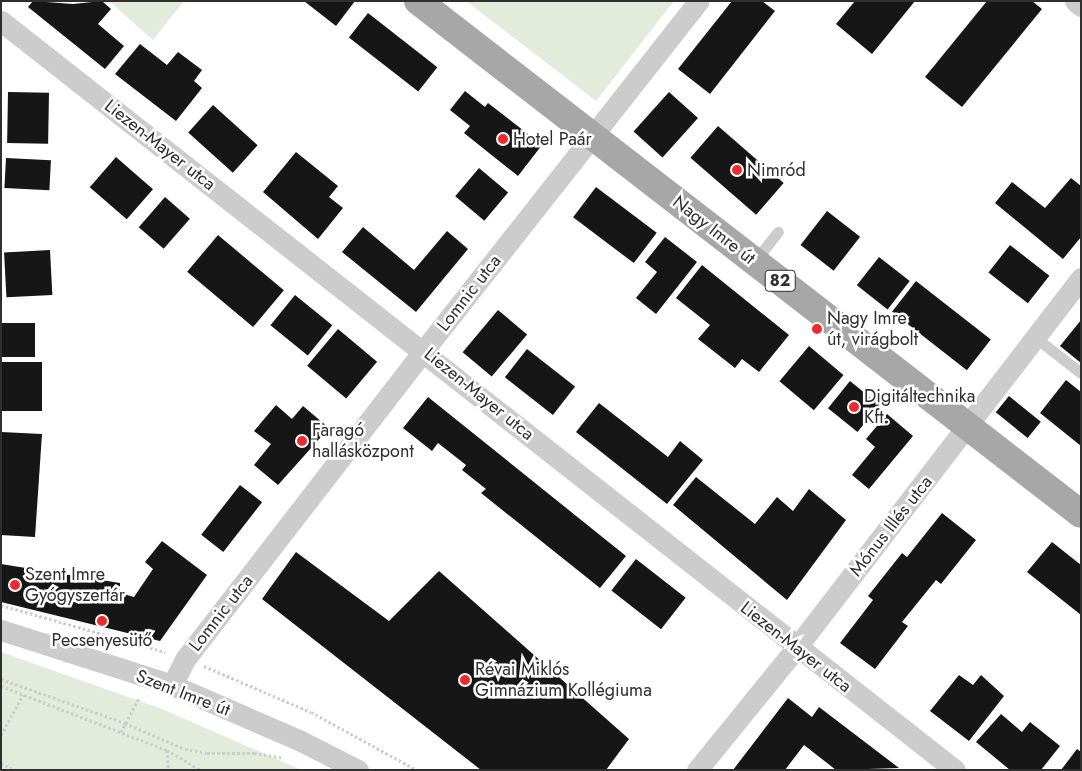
<!DOCTYPE html>
<meta charset="utf-8">
<style>
body{margin:0}
#map{position:relative;width:1082px;height:771px;overflow:hidden;background:#fff;font-family:Jost,sans-serif}
div>[style]{position:absolute}
[style*='--x']{left:calc(var(--x)*1px);top:calc(var(--y)*1px);width:calc(var(--w)*1px);rotate:calc(var(--a)*1deg)}
.green>*{inset:0;background:#e3ecdc}
.building>*{inset:0;background:#161616;transform-origin:0 0}
.path>*{height:3px;margin-top:-1.5px;transform-origin:0;background:repeating-linear-gradient(90deg,#ccc 0 2.5px,transparent 0 5px)}
.lane>*{height:11px;margin:-5.5px;padding:0 5.5px;transform-origin:5.5px;border-radius:5.5px;background:#ccc}
.street>*{height:21px;margin:-10.5px;padding:0 10.5px;transform-origin:10.5px;border-radius:10.5px;background:#ccc}
.primary>*{height:28px;margin:-14px;padding:0 14px;transform-origin:14px;border-radius:14px;background:#a7a7a7}
.dots>*{width:14px;height:14px;translate:-50% -50%;box-sizing:border-box;border:2px solid #fff;border-radius:50%}
span{translate:-50% -50%;white-space:nowrap;text-align:center;line-height:1.15;-webkit-text-stroke:5px #fff;paint-order:stroke}
.shield-label span{padding:1px 4px;background:#fff;border:1px solid;border-radius:4px;-webkit-text-stroke-width:0}
.shield-label{font-size:16px;color:#2f2f2f;font-weight:700}
.poi-label{font-size:18px;color:#2f2f2f}
.left{translate:0 -50%;text-align:left}
.street-label{font-size:18px;color:#2f2f2f}
.frame{position:absolute;inset:0;border:2px solid #2f2f2f;pointer-events:none}
</style>
<div id="map">
<div class="green">
<div style="clip-path:polygon(109px 1px,184px 1px,153px 40px)"></div>
<div style="clip-path:polygon(466px 1px,674px 1px,596px 101px)"></div>
<div style="clip-path:polygon(1px 652px,162px 709px,302px 770px,1px 770px)"></div>
</div>
<div class="building">
<div style="clip-path:polygon(33px 1px,73px 4px,102px 1px,111px 9px,98px 24px,124px 46px,105px 69px,28px 7px)"></div>
<div style="clip-path:polygon(304px 1px,355px 1px,336px 26px)"></div>
<div style="clip-path:polygon(732px 1px,762px 1px,775px 11px,710px 94px,678px 69px)"></div>
<div style="clip-path:polygon(855px 1px,915px 1px,872px 54px,836px 24px)"></div>
<div style="clip-path:polygon(987px 1px,1032px 1px,1042px 9px,962px 107px,925px 77px)"></div>
<div style="left:368px;top:13px;width:88px;height:31px;rotate:38deg"></div>
<div style="clip-path:polygon(140px 44px,167px 65px,178px 52px,202px 70px,194px 81px,202px 88px,176px 121px,115px 74px)"></div>
<div style="clip-path:polygon(465px 91px,485px 107px,488px 103px,542px 145px,518px 176px,464px 133px,470px 126px,450px 110px)"></div>
<div style="left:8px;top:92px;width:41px;height:51px;rotate:1deg"></div>
<div style="left:669px;top:92px;width:39px;height:53px;rotate:42deg"></div>
<div style="left:213px;top:105px;width:60px;height:37px;rotate:42deg"></div>
<div style="left:718px;top:126px;width:87px;height:42px;rotate:41deg"></div>
<div style="clip-path:polygon(296px 152px,338px 186px,329px 197px,343px 208px,318px 239px,263px 192px)"></div>
<div style="left:116px;top:157px;width:49px;height:40px;rotate:41deg"></div>
<div style="left:6px;top:158px;width:45px;height:30px;rotate:3deg"></div>
<div style="left:479px;top:168px;width:38px;height:37px;rotate:40deg"></div>
<div style="clip-path:polygon(1071px 178px,1081px 186px,1081px 237px,1063px 259px,995px 203px,1012px 182px,1045px 208px)"></div>
<div style="left:596px;top:187px;width:76px;height:38px;rotate:37deg"></div>
<div style="left:165px;top:197px;width:33px;height:40px;rotate:41deg"></div>
<div style="left:827px;top:211px;width:42px;height:43px;rotate:38deg"></div>
<div style="clip-path:polygon(363px 227px,414px 270px,447px 231px,468px 249px,416px 312px,342px 252px)"></div>
<div style="left:218px;top:235px;width:86px;height:48px;rotate:40deg"></div>
<div style="clip-path:polygon(665px 237px,697px 262px,656px 314px,636px 298px,657px 272px,645px 262px)"></div>
<div style="left:1010px;top:245px;width:50px;height:35px;rotate:38deg"></div>
<div style="left:50px;top:250px;width:45px;height:46px;rotate:87deg"></div>
<div style="left:879px;top:257px;width:39px;height:36px;rotate:38deg"></div>
<div style="clip-path:polygon(702px 265px,789px 335px,759px 372px,742px 359px,735px 368px,698px 339px,710px 325px,676px 298px)"></div>
<div style="left:916px;top:281px;width:95px;height:39px;rotate:38deg"></div>
<div style="left:295px;top:295px;width:48px;height:39px;rotate:39deg"></div>
<div style="left:498px;top:310px;width:38px;height:55px;rotate:40deg"></div>
<div style="clip-path:polygon(1081px 320px,1081px 363px,1060px 346px)"></div>
<div style="left:1px;top:323px;width:34px;height:34px"></div>
<div style="left:338px;top:329px;width:51px;height:48px;rotate:40deg"></div>
<div style="left:809px;top:346px;width:45px;height:46px;rotate:40deg"></div>
<div style="left:527px;top:349px;width:61px;height:36px;rotate:38deg"></div>
<div style="left:1px;top:362px;width:41px;height:49px"></div>
<div style="clip-path:polygon(1066px 380px,1081px 392px,1081px 446px,1040px 413px)"></div>
<div style="left:850px;top:381px;width:38px;height:35px;rotate:39deg"></div>
<div style="left:1009px;top:396px;width:41px;height:21px;rotate:39deg"></div>
<div style="clip-path:polygon(428px 397px,626px 556px,600px 588px,481px 493px,486px 489px,462px 470px,466px 465px,438px 443px,432px 451px,403px 428px)"></div>
<div style="clip-path:polygon(599px 403px,668px 457px,680px 441px,703px 460px,667px 504px,576px 432px)"></div>
<div style="clip-path:polygon(276px 405px,292px 419px,303px 406px,329px 428px,278px 485px,254px 465px,271px 444px,254px 431px)"></div>
<div style="clip-path:polygon(887px 414px,913px 436px,869px 489px,852px 475px,875px 447px,866px 439px)"></div>
<div style="clip-path:polygon(1px 432px,42px 434px,35px 537px,1px 535px)"></div>
<div style="clip-path:polygon(696px 477px,755px 524px,777px 497px,793px 511px,809px 489px,846px 520px,787px 600px,673px 505px)"></div>
<div style="left:240px;top:485px;width:28px;height:63px;rotate:38deg"></div>
<div style="clip-path:polygon(942px 513px,976px 540px,941px 584px,936px 580px,902px 622px,908px 626px,875px 669px,840px 643px,873px 600px,868px 596px,902px 553px,907px 557px)"></div>
<div style="clip-path:polygon(162px 541px,207px 575px,160px 641px,1px 602px,1px 564px,120px 583px,120px 593px,134px 597px,153px 569px,145px 562px)"></div>
<div style="clip-path:polygon(1052px 542px,1081px 565px,1081px 615px,1027px 572px)"></div>
<div style="clip-path:polygon(296px 552px,389px 621px,439px 571px,629px 739px,606px 770px,481px 770px,262px 599px)"></div>
<div style="left:636px;top:559px;width:63px;height:40px;rotate:38deg"></div>
<div style="clip-path:polygon(959px 675px,973px 685px,981px 675px,1004px 696px,969px 741px,930px 711px)"></div>
<div style="clip-path:polygon(788px 698px,812px 717px,819px 707px,899px 768px,836px 770px,804px 745px,785px 770px,733px 770px)"></div>
<div style="clip-path:polygon(1001px 714px,1022px 732px,1030px 722px,1060px 746px,1041px 770px,1010px 770px,976px 742px)"></div>
<div style="clip-path:polygon(1077px 749px,1081px 752px,1081px 770px,1061px 770px)"></div>
</div>
<div class="path">
<div style="--x:1;--y:605;--w:171;--a:16"></div>
<div style="--x:204;--y:666;--w:116;--a:23.3"></div>
<div style="--x:311;--y:712;--w:121;--a:28.7"></div>
<div style="--x:1;--y:679;--w:132;--a:19.5"></div>
<div style="--x:125;--y:723;--w:65;--a:23.4"></div>
<div style="--x:185;--y:749;--w:22;--a:10"></div>
<div style="--x:207;--y:753;--w:47;--a:0"></div>
<div style="--x:254;--y:753;--w:30;--a:9"></div>
<div style="--x:1;--y:686;--w:178;--a:21.1"></div>
<div style="--x:167;--y:750;--w:20;--a:87"></div>
<div style="--x:121;--y:732;--w:40;--a:-62"></div>
<div style="--x:1;--y:735;--w:46;--a:-61.2"></div>
<div style="--x:167;--y:750;--w:39;--a:31"></div>
<div style="--x:1;--y:763;--w:16;--a:27"></div>
</div>
<div class="lane">
<div style="--x:755;--y:261;--w:37;--a:-52"></div>
<div style="--x:1036;--y:338;--w:57;--a:37.9"></div>
</div>
<div class="street">
<div style="--x:1075;--y:1;--w:8;--a:40"></div>
<div style="--x:1;--y:21;--w:1213;--a:38.14"></div>
<div style="--x:1;--y:630;--w:180;--a:17.8"></div>
<div style="--x:172;--y:685;--w:141;--a:23.5"></div>
<div style="--x:301;--y:741;--w:64;--a:27"></div>
<div style="--x:172;--y:685;--w:30;--a:-63"></div>
<div style="--x:186;--y:658;--w:389;--a:-52.3"></div>
<div style="--x:424;--y:350;--w:444;--a:-51.8"></div>
<div style="--x:697;--y:770;--w:157;--a:-50.9"></div>
<div style="--x:796;--y:648;--w:467;--a:-52.4"></div>
</div>
<div class="primary">
<div style="--x:418;--y:1;--w:838;--a:37.73"></div>
</div>
<div class="dots">
<div style="left:503px;top:139px;background:#eb2c2b"></div>
<div style="left:737px;top:170px;background:#eb2c2b"></div>
<div style="left:817px;top:329px;background:#eb2c2b"></div>
<div style="left:854px;top:407px;background:#eb2c2b"></div>
<div style="left:302px;top:441px;background:#eb2c2b"></div>
<div style="left:15px;top:585px;background:#eb2c2b"></div>
<div style="left:102px;top:621px;background:#eb2c2b"></div>
<div style="left:465px;top:680px;background:#eb2c2b"></div>
</div>
<div class="shield-label">
<span style="left:780px;top:281px">82</span>
</div>
<div class="poi-label">
<span class="left" style="left:513px;top:139px">Hotel Paár</span>
<span class="left" style="left:747px;top:170px">Nimród</span>
<span class="left" style="left:827px;top:329px">Nagy Imre<br>út, virágbolt</span>
<span class="left" style="left:864px;top:407px">Digitáltechnika<br>Kft.</span>
<span class="left" style="left:312px;top:441px">Faragó<br>hallásközpont</span>
<span class="left" style="left:25px;top:585px">Szent Imre<br>Gyógyszertár</span>
<span style="left:102px;top:640px">Pecsenyesütő</span>
<span class="left" style="left:475px;top:680px">Révai Miklós<br>Gimnázium Kollégiuma</span>
</div>
<div class="street-label">
<span style="left:160px;top:145px;rotate:38deg">Liezen-Mayer utca</span>
<span style="left:714px;top:230px;rotate:38deg">Nagy Imre út</span>
<span style="left:469px;top:293px;rotate:-52deg">Lomnic utca</span>
<span style="left:479px;top:394px;rotate:39deg">Liezen-Mayer utca</span>
<span style="left:891px;top:526px;rotate:-52deg">Mónus Illés utca</span>
<span style="left:221px;top:613px;rotate:-52deg">Lomnic utca</span>
<span style="left:796px;top:647px;rotate:38deg">Liezen-Mayer utca</span>
<span style="left:183px;top:693px;rotate:21deg">Szent Imre út</span>
</div>
<div class="frame"></div>
</div>
